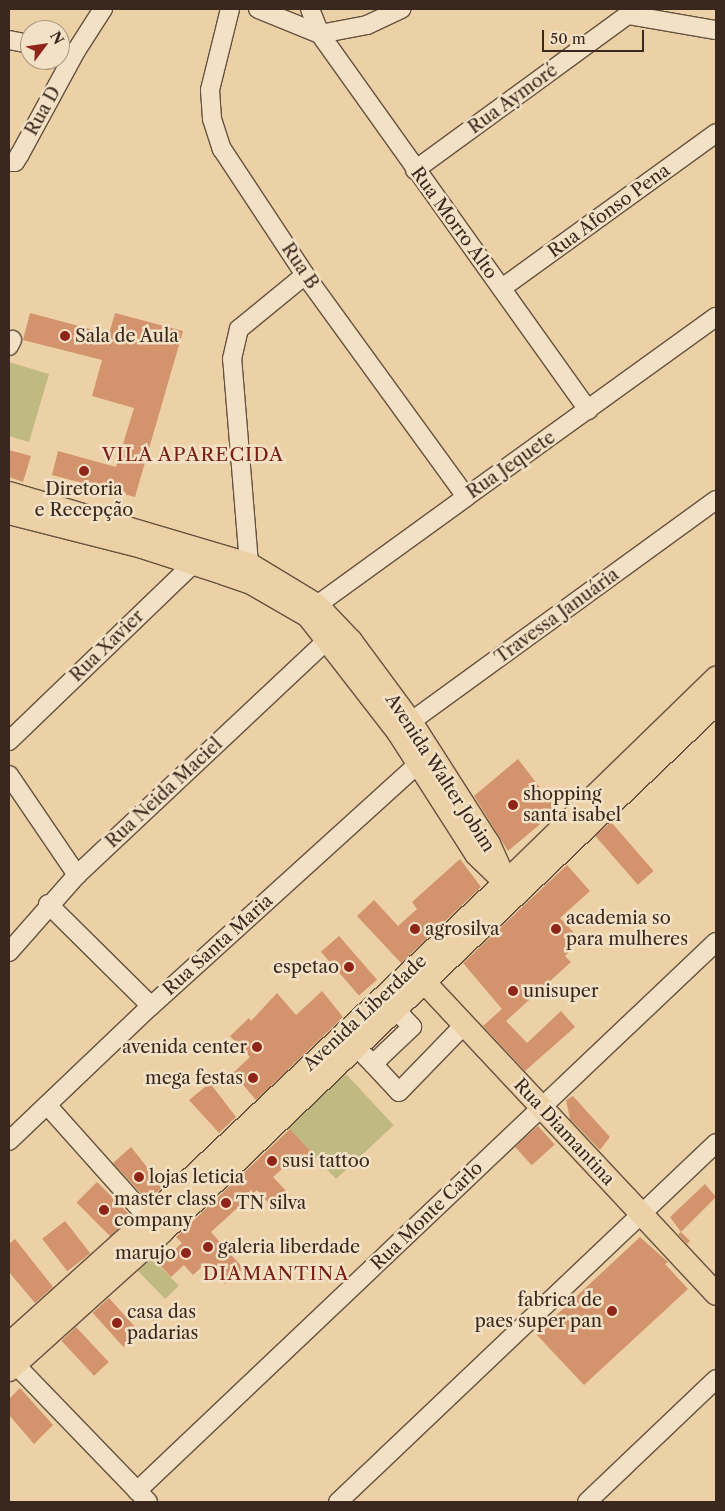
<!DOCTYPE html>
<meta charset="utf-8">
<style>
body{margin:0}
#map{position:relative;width:725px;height:1511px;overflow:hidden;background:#ecd1a7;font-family:"Libre Caslon Text",serif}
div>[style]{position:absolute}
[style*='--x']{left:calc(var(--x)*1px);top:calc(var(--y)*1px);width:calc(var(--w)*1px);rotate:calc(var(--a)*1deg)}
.green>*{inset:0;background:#c0b982;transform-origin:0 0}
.building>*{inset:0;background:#d3936d;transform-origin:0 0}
.roads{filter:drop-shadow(1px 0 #665240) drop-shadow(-1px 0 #665240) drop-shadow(0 1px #665240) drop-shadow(0 -1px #665240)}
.minor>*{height:18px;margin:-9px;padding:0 9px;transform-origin:9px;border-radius:9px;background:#f3e1c6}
.major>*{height:22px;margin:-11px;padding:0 11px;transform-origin:11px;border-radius:11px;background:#ecd1a7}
.dots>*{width:14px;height:14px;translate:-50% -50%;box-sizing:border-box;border:2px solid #f3e1c6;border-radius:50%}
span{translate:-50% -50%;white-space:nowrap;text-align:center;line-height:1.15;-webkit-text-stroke:5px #f3e1c6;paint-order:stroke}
.street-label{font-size:18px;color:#3a281e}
.poi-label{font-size:18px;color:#3a281e}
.left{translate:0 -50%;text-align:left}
.right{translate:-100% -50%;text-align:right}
.neighbourhood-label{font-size:19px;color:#7a1f14;letter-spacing:1px}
.frame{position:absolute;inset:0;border:10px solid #3a281e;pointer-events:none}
.north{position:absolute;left:20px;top:20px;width:50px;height:50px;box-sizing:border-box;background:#f3e1c6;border:1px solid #a99783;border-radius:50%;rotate:59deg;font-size:14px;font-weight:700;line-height:20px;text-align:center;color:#3a281e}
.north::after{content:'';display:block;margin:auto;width:18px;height:22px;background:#8f2418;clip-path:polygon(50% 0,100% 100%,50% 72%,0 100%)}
.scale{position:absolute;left:542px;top:30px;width:102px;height:22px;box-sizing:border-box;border:2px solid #3a281e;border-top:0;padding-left:6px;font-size:15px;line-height:18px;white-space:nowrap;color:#3a281e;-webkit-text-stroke:4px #f3e1c6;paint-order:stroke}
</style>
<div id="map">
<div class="green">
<div style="clip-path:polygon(9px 362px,49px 374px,29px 442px,9px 436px)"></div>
<div style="left:346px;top:1074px;width:70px;height:79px;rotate:47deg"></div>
<div style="left:151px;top:1257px;width:40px;height:19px;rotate:46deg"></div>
</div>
<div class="building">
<div style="clip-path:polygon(30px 313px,109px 334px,115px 313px,183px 331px,135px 497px,52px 475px,58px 451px,116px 467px,134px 408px,92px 396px,102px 360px,23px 340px)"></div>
<div style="clip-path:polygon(9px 450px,31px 456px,23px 482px,9px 477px)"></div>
<div style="clip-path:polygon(518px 759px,557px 810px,508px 851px,474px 796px)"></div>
<div style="left:611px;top:822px;width:65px;height:21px;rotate:49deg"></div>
<div style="clip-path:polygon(460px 859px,481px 887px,401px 963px,357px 916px,374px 900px,398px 926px,417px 909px,412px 902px)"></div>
<div style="clip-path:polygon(567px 865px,590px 891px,560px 918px,581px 940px,565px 956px,571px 962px,506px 1021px,527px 1043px,561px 1011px,575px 1027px,525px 1071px,483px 1026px,502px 1009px,463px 963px)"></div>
<div style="left:339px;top:936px;width:58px;height:24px;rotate:49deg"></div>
<div style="clip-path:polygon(322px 991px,343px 1017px,256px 1100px,233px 1073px,250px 1057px,230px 1036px,249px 1018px,251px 1021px,277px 993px,296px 1015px)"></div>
<div style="clip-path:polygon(210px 1083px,236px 1117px,219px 1133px,189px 1100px)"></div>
<div style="clip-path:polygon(573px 1096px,610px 1137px,600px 1150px,570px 1119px,566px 1100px)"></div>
<div style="left:538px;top:1126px;width:25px;height:31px;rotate:48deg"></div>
<div style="clip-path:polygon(290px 1129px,312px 1153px,296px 1169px,290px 1162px,273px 1177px,288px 1193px,273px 1208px,257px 1190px,211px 1232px,243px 1268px,225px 1284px,206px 1263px,193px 1275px,184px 1265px,171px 1277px,153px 1258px,164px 1248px,170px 1254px,182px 1243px,176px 1237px)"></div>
<div style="clip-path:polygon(131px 1147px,163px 1187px,148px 1201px,113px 1163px)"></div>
<div style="left:97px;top:1182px;width:48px;height:29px;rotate:45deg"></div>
<div style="clip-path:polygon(705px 1184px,716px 1197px,681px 1232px,670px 1217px)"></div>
<div style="left:65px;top:1221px;width:41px;height:29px;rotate:52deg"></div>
<div style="clip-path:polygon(681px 1232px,690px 1241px,687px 1244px,678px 1234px)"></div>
<div style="clip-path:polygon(640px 1237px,668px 1262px,665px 1264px,688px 1289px,584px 1385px,536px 1334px)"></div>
<div style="clip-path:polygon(15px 1239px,53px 1287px,35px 1303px,9px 1272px,9px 1244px)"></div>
<div style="left:109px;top:1298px;width:46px;height:22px;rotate:48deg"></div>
<div style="left:76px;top:1327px;width:48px;height:20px;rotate:47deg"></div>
<div style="clip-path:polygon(20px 1388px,53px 1425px,34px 1444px,9px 1415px,9px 1399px)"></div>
</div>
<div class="roads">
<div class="minor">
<div style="--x:230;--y:9;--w:83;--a:103.9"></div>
<div style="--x:210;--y:90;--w:29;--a:86"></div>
<div style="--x:212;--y:119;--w:32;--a:72"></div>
<div style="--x:222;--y:149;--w:151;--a:56.6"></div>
<div style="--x:305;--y:275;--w:274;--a:54"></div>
<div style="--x:258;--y:9;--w:67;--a:22"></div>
<div style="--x:320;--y:34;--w:48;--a:-10.8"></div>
<div style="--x:367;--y:25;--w:38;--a:-25"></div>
<div style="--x:310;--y:9;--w:27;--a:68"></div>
<div style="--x:320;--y:34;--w:462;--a:54.5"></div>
<div style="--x:628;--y:15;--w:89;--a:9.7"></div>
<div style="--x:9;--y:40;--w:21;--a:11"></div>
<div style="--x:9;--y:162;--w:6;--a:0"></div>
<div style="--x:15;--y:162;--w:9;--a:-58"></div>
<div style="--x:20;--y:154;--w:117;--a:-61.5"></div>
<div style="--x:76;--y:51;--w:50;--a:-57.3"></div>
<div style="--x:415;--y:170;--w:273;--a:-36.1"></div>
<div style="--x:502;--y:288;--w:264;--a:-35.9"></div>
<div style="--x:9;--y:346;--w:7;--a:-63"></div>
<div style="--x:250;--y:576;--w:218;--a:-94.7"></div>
<div style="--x:232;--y:359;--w:31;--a:-77"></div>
<div style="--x:239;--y:329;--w:85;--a:-39.3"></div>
<div style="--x:310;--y:614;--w:11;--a:-52"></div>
<div style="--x:317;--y:605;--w:184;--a:-35.9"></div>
<div style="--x:466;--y:497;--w:308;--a:-35.8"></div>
<div style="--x:402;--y:728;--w:388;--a:-36"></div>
<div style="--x:9;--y:741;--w:257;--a:-43.9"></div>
<div style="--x:194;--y:563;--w:10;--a:-79"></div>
<div style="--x:9;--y:775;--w:121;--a:55.8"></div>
<div style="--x:48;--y:904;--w:145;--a:44.7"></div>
<div style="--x:9;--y:952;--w:103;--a:-48.6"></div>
<div style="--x:77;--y:875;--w:343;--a:-43.2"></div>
<div style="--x:365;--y:1056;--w:11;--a:45"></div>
<div style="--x:373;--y:1064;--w:54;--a:-43.5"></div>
<div style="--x:412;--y:1027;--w:25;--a:-133"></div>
<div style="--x:373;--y:1064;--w:38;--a:47"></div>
<div style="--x:399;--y:1092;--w:93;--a:-45.9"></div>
<div style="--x:47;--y:1105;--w:165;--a:48.2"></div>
<div style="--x:9;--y:1141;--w:196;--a:-43.6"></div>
<div style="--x:151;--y:1006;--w:372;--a:-42.2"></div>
<div style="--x:9;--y:1358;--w:200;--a:46"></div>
<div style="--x:137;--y:1491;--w:798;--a:-43.48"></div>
<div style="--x:338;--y:1502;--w:521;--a:-43.52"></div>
<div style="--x:587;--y:1502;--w:178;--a:-43.6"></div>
</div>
<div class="major">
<div style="--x:9;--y:493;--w:250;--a:16.5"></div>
<div style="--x:249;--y:564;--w:79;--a:31.1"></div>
<div style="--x:317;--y:605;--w:50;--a:46.6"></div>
<div style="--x:351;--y:641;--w:101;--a:53.5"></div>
<div style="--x:411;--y:722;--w:145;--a:57.4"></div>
<div style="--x:489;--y:844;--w:42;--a:65.9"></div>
<div style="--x:9;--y:513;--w:137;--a:14.3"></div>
<div style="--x:142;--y:547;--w:87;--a:18"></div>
<div style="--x:225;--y:574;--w:28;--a:19"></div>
<div style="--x:251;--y:583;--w:66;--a:30.1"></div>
<div style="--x:308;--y:616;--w:147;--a:52.2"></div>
<div style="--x:398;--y:732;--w:145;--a:57.4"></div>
<div style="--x:476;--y:854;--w:32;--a:44"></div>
<div style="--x:414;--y:971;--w:442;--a:46.9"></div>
<div style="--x:9;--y:1344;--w:187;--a:-42"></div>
<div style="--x:148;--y:1219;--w:492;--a:-43.3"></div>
<div style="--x:506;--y:882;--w:293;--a:-44.2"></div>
<div style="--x:9;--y:1370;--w:205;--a:-42"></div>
<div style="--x:161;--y:1233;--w:767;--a:-43.63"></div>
</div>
</div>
<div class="dots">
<div style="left:65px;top:336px;background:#8f2418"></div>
<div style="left:84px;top:471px;background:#8f2418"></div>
<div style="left:513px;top:805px;background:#8f2418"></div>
<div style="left:415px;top:929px;background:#8f2418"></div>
<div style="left:556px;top:929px;background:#8f2418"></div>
<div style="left:349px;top:967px;background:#8f2418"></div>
<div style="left:513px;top:991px;background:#8f2418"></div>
<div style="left:257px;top:1047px;background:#8f2418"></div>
<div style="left:253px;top:1078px;background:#8f2418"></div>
<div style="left:272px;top:1161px;background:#8f2418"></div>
<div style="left:139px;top:1177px;background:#8f2418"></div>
<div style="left:226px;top:1203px;background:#8f2418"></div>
<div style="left:104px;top:1210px;background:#8f2418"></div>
<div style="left:208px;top:1247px;background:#8f2418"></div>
<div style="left:186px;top:1253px;background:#8f2418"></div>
<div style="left:612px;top:1311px;background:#8f2418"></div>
<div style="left:117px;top:1323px;background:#8f2418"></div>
</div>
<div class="street-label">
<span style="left:513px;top:99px;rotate:-36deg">Rua Aymoré</span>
<span style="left:43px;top:111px;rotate:-61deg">Rua D</span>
<span style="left:609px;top:211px;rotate:-36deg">Rua Afonso Pena</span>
<span style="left:454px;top:223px;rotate:54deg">Rua Morro Alto</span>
<span style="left:300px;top:266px;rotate:56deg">Rua B</span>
<span style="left:511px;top:465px;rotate:-35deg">Rua Jequete</span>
<span style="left:557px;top:616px;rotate:-36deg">Travessa Januária</span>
<span style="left:107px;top:646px;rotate:-44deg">Rua Xavier</span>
<span style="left:440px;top:773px;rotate:57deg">Avenida Walter Jobim</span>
<span style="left:164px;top:793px;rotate:-43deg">Rua Neida Maciel</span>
<span style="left:218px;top:945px;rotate:-42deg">Rua Santa Maria</span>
<span style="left:365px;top:1013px;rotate:-43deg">Avenida Liberdade</span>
<span style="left:564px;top:1132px;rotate:47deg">Rua Diamantina</span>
<span style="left:427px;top:1216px;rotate:-44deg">Rua Monte Carlo</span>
</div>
<div class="poi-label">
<span class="left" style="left:75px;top:336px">Sala de Aula</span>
<span style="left:84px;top:500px">Diretoria<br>e Recepção</span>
<span class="left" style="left:523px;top:805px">shopping<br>santa isabel</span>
<span class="left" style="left:566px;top:929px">academia so<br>para mulheres</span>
<span class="left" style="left:425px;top:929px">agrosilva</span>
<span class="right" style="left:339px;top:967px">espetao</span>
<span class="left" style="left:523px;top:991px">unisuper</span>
<span class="right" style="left:247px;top:1047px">avenida center</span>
<span class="right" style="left:243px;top:1078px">mega festas</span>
<span class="left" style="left:282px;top:1161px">susi tattoo</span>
<span class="left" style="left:149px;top:1177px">lojas leticia</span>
<span class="left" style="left:114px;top:1210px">master class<br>company</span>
<span class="left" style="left:236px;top:1203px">TN silva</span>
<span class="left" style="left:218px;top:1247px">galeria liberdade</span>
<span class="right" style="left:176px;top:1253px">marujo</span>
<span class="right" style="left:602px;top:1311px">fabrica de<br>paes super pan</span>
<span class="left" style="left:127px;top:1323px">casa das<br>padarias</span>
</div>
<div class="neighbourhood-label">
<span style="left:193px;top:455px">VILA APARECIDA</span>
<span style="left:276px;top:1274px">DIAMANTINA</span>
</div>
<div class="frame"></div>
<div class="north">N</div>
<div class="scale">50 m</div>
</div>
